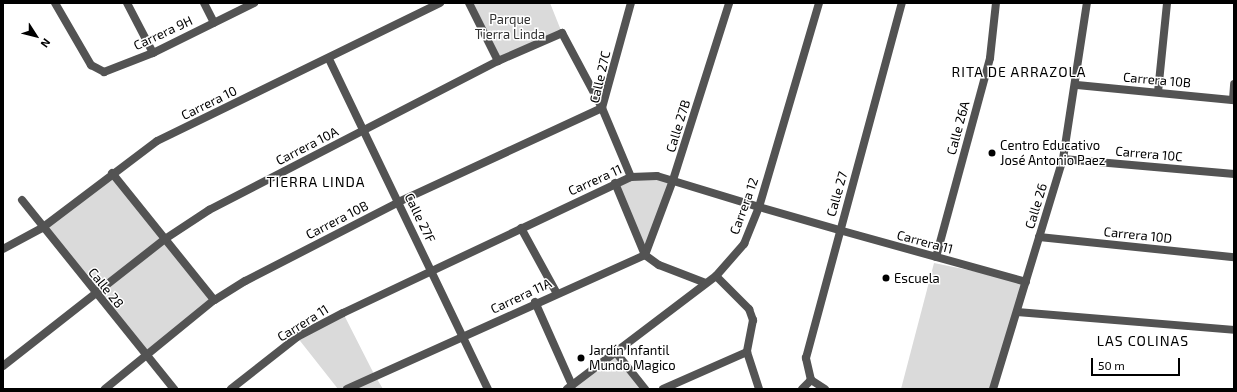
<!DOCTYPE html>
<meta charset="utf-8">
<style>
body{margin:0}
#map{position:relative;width:1237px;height:392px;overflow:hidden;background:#fff;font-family:"Exo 2",sans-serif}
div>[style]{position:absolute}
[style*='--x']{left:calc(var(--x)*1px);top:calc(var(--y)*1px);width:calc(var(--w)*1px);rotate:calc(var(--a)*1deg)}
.green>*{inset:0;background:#dadada;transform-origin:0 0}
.pedestrian>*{height:8px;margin:-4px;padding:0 4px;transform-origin:4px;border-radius:4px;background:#535353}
.minor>*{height:8px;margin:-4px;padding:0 4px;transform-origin:4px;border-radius:4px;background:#535353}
.tertiary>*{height:8px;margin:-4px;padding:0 4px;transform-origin:4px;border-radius:4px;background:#535353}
.dots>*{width:11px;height:11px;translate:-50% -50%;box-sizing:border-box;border:2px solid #fff;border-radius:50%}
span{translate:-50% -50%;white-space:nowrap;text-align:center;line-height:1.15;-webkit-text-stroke:3px #fff;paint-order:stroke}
.park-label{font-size:13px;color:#313131}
.street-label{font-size:13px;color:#000}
.poi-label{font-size:13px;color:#000}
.left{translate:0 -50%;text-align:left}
.neighbourhood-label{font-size:14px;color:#000;letter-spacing:1px}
.frame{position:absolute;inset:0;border:4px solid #000;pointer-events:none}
.north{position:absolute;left:16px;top:16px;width:40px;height:40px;-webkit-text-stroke:3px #fff;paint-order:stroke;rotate:126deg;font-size:11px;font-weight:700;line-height:16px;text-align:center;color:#000}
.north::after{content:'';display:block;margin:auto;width:14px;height:18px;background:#000;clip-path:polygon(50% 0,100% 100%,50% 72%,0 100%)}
.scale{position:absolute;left:1091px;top:358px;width:89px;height:18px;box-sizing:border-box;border:2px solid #000;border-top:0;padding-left:5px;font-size:12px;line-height:14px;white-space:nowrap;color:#000;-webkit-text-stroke:3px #fff;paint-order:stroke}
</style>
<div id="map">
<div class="green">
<div style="clip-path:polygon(469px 3px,550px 3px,562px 33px,498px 61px)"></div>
<div style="left:112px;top:173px;width:163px;height:89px;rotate:51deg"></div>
<div style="clip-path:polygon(631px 177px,670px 181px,645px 255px,615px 183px)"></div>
<div style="clip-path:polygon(934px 263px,1026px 282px,993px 389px,901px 389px)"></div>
<div style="clip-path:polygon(343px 313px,374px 374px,383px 389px,338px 389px,297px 337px)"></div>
<div style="clip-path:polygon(614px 350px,645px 389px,567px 389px)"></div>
</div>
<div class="pedestrian">
<div style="--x:521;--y:228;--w:73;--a:61.3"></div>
</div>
<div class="minor">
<div style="--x:55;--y:3;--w:72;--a:59.9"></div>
<div style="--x:91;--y:65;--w:15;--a:28"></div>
<div style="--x:104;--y:72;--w:53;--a:-21.2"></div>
<div style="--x:153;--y:53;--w:113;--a:-26.3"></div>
<div style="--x:127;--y:3;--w:56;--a:62.5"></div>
<div style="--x:204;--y:3;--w:22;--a:63"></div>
<div style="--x:469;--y:3;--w:65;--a:63.4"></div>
<div style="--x:329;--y:59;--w:366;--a:64.3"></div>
<div style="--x:1077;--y:85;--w:158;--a:5.5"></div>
<div style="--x:1158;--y:92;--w:89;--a:-84.2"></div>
<div style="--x:1233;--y:100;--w:16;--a:-86"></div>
<div style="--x:1063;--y:159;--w:172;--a:5"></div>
<div style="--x:112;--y:173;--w:163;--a:51.2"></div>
<div style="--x:631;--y:177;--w:75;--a:-112.8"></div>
<div style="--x:602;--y:108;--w:109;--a:-74.6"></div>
<div style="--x:615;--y:183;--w:78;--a:67.4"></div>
<div style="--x:645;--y:255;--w:17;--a:36"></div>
<div style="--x:659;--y:265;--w:50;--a:21"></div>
<div style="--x:22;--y:200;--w:243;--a:51.2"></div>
<div style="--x:839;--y:230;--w:194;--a:15.5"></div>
<div style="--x:1039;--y:237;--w:196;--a:5.9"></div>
<div style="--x:3;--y:249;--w:44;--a:-28.3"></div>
<div style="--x:42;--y:228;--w:144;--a:-37.1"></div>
<div style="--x:157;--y:141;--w:315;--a:-26"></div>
<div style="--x:645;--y:255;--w:80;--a:-69.5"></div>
<div style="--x:673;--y:180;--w:186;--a:-72.4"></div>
<div style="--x:936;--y:257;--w:206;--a:-74.8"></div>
<div style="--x:990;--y:58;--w:55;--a:-83.8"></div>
<div style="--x:716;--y:276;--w:47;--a:45"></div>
<div style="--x:749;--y:309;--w:12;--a:70"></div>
<div style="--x:753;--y:320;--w:33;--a:101"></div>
<div style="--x:747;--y:352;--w:39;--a:72"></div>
<div style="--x:535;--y:302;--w:91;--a:66"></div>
<div style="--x:1017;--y:312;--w:218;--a:4.7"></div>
<div style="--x:614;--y:350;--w:50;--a:51.5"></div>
<div style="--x:3;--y:366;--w:206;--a:-38.1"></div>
<div style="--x:165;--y:239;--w:53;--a:-33.4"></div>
<div style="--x:209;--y:210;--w:325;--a:-27.3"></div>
<div style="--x:498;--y:61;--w:70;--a:-23.6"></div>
<div style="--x:562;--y:33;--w:85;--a:61.9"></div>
<div style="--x:602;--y:108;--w:224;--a:155.2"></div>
<div style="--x:399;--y:202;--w:173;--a:152.8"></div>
<div style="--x:245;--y:281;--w:36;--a:148"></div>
<div style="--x:214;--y:300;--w:141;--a:140.8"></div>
<div style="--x:231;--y:389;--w:84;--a:-38.2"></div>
<div style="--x:297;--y:337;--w:52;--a:-27.6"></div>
<div style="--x:343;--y:313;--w:318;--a:-25.3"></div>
<div style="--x:631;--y:177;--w:26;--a:-2"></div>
<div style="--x:657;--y:176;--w:107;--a:16.9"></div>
<div style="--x:759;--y:207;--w:213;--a:-73.6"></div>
<div style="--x:347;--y:389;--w:327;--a:-24.2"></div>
<div style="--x:663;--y:389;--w:92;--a:-23.8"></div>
<div style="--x:802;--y:389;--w:13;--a:-45"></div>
<div style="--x:993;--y:389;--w:240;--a:-73.1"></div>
<div style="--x:1063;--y:159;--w:158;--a:-81.3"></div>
</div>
<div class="tertiary">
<div style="--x:567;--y:389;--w:187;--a:-37.2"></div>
<div style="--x:716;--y:276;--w:43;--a:-48.8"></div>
<div style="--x:744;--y:244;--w:40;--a:-68"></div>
<div style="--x:759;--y:207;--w:83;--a:16"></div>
<div style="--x:825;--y:389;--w:17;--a:-147"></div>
<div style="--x:811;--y:380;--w:23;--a:-103"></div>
<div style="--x:806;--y:358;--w:368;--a:-74.9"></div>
</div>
<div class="dots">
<div style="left:992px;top:153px;background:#000"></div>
<div style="left:886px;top:278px;background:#000"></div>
<div style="left:581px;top:358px;background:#000"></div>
</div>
<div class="park-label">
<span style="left:510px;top:27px">Parque<br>Tierra Linda</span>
</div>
<div class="street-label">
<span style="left:163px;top:33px;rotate:-25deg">Carrera 9H</span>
<span style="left:600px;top:77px;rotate:-77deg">Calle 27C</span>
<span style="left:1157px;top:80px;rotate:5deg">Carrera 10B</span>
<span style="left:209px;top:103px;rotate:-26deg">Carrera 10</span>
<span style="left:678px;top:126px;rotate:-73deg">Calle 27B</span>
<span style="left:958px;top:128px;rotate:-75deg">Calle 26A</span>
<span style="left:307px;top:146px;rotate:-27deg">Carrera 10A</span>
<span style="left:1149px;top:154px;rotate:5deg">Carrera 10C</span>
<span style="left:595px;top:180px;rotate:-24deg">Carrera 11</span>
<span style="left:837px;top:194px;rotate:-74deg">Calle 27</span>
<span style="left:744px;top:206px;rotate:-70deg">Carrera 12</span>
<span style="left:1036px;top:206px;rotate:-73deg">Calle 26</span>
<span style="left:420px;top:218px;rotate:64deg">Calle 27F</span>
<span style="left:337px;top:220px;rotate:-27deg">Carrera 10B</span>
<span style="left:1138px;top:235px;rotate:6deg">Carrera 10D</span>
<span style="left:925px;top:242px;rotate:15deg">Carrera 11</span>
<span style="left:106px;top:288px;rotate:51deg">Calle 28</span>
<span style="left:521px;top:296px;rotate:-25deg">Carrera 11A</span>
<span style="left:303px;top:323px;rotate:-32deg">Carrera 11</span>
</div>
<div class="poi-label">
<span class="left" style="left:1000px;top:153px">Centro Educativo<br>José Antonio Paez</span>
<span class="left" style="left:894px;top:278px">Escuela</span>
<span class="left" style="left:589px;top:358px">Jardín Infantil<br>Mundo Magico</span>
</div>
<div class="neighbourhood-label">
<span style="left:1019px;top:72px">RITA DE ARRAZOLA</span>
<span style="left:316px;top:182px">TIERRA LINDA</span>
<span style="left:1143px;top:341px">LAS COLINAS</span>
</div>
<div class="frame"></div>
<div class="north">N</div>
<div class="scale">50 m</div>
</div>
